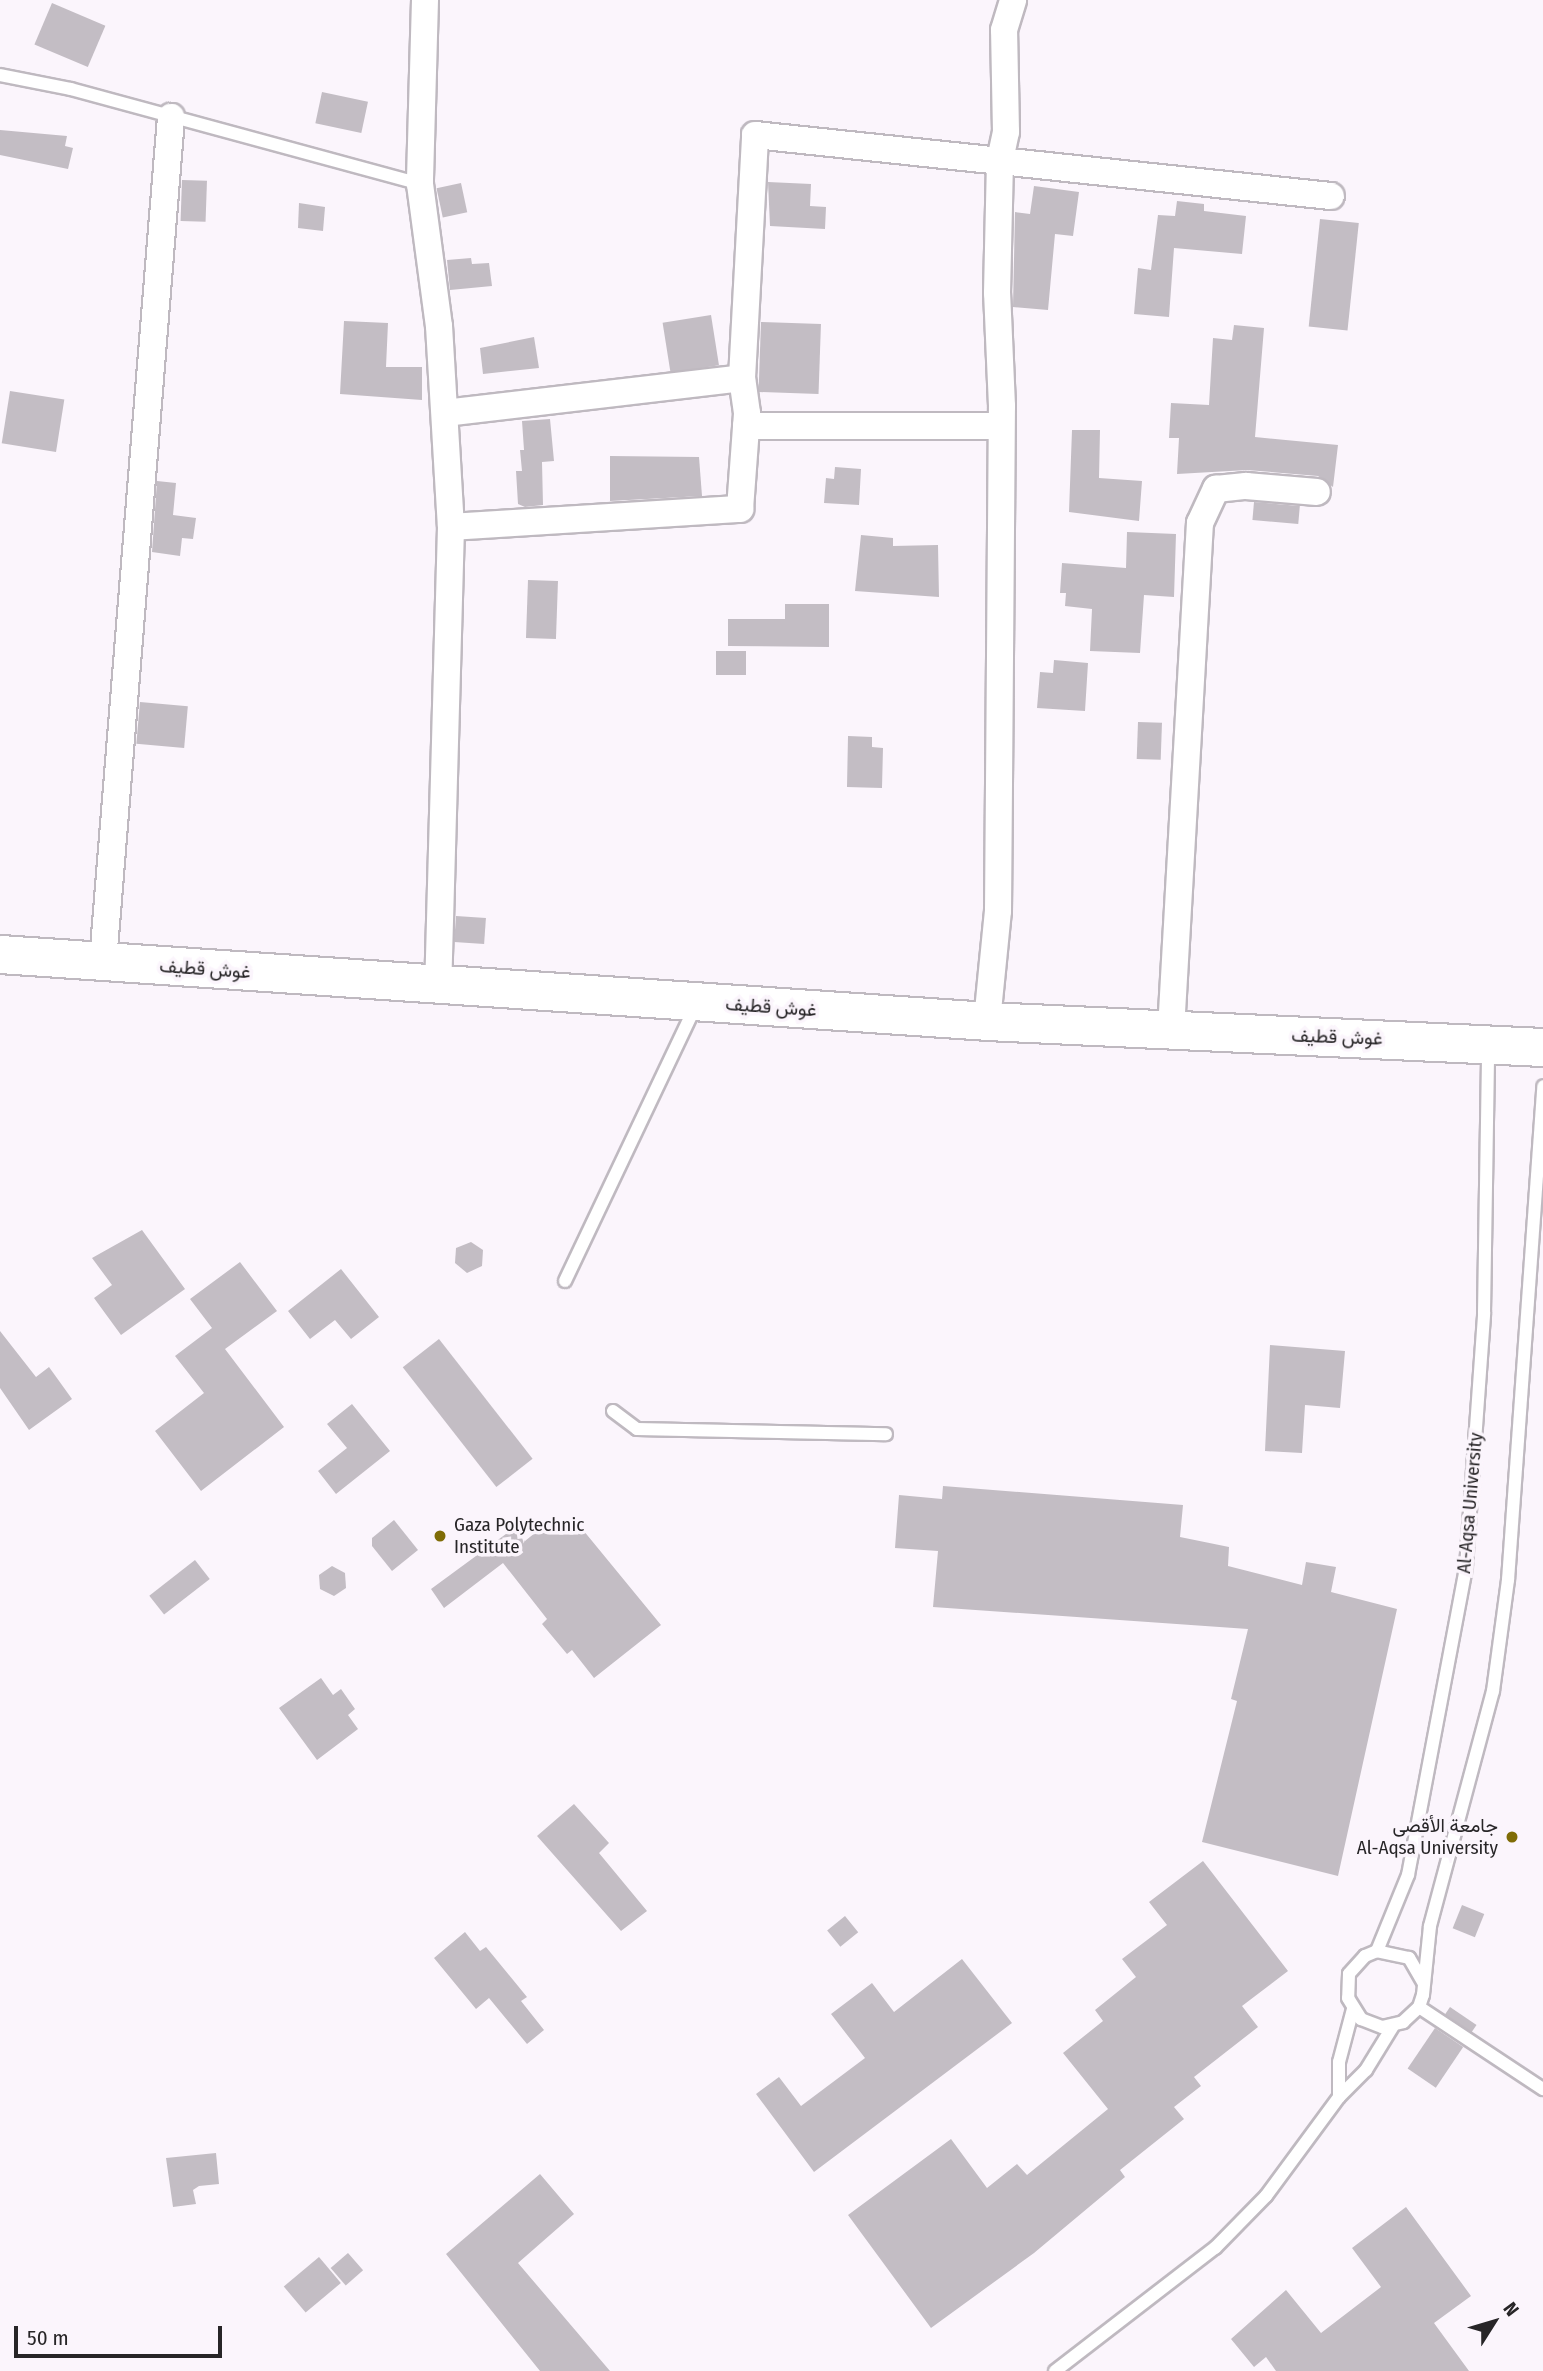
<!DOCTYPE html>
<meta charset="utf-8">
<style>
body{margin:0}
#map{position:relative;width:1543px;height:2371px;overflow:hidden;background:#fbf5fc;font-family:"Fira Sans Condensed",Vazirmatn,sans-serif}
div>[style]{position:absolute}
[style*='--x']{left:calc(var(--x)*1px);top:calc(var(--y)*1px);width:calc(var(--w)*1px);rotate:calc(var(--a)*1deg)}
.building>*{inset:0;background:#c3bdc4;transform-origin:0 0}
.roads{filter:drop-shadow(2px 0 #bfb9c0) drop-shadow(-2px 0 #bfb9c0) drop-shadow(0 2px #bfb9c0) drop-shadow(0 -2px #bfb9c0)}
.service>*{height:12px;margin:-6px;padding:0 6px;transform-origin:6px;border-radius:6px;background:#fff}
.minor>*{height:26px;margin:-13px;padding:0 13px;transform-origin:13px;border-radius:13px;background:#fff}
.secondary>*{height:37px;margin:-18.5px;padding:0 18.5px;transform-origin:18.5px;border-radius:18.5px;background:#fff}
.dots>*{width:19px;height:19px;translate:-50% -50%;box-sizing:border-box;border:4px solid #fbf5fc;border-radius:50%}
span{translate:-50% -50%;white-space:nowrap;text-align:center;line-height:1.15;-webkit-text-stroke:7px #fbf5fc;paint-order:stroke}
.street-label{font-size:19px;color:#272527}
.poi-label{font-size:19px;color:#272527}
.left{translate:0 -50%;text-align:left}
.right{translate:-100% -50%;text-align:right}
.north{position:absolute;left:1459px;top:2287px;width:70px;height:70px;-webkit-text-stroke:5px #fbf5fc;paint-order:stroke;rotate:53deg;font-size:19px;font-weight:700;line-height:28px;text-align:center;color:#272527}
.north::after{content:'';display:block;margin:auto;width:24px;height:32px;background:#272527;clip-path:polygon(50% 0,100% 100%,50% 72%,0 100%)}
.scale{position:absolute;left:14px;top:2326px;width:208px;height:32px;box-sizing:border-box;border:4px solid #272527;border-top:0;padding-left:9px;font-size:21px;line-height:24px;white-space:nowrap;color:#272527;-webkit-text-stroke:5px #fbf5fc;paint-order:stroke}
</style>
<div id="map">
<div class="building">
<div style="left:52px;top:3px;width:58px;height:45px;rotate:23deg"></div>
<div style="left:322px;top:92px;width:47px;height:32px;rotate:12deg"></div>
<div style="clip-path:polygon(0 130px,67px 136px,65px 146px,73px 148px,68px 169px,0 155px)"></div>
<div style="left:182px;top:180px;width:25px;height:41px;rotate:2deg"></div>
<div style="clip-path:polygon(768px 182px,811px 184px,810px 206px,826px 207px,825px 229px,770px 226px)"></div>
<div style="left:461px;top:183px;width:30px;height:25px;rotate:78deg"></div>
<div style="clip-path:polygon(1034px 186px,1079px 192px,1073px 236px,1055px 234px,1048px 310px,1013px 307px,1015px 212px,1030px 214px)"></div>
<div style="clip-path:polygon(1177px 201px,1204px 204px,1204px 211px,1246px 216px,1242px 254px,1174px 248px,1169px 317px,1134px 314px,1138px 268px,1151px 270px,1158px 215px,1175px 216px)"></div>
<div style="clip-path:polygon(299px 203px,325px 207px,323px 231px,298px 228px)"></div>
<div style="left:1320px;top:219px;width:39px;height:108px;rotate:6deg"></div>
<div style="clip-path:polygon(471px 258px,472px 264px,489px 263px,492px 286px,450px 290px,447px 260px)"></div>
<div style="left:711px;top:315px;width:51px;height:49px;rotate:81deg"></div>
<div style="clip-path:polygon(344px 321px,388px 323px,386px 367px,422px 367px,422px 400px,340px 394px)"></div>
<div style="left:761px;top:322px;width:60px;height:70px;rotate:2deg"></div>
<div style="clip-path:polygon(1234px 325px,1264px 328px,1255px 437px,1338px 445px,1333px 487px,1318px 476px,1247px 470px,1177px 474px,1179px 438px,1169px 438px,1171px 403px,1209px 405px,1213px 338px,1232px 340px)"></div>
<div style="clip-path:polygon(534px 337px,539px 368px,483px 374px,480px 348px)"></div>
<div style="left:10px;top:391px;width:55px;height:53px;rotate:9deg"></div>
<div style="clip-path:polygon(550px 419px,554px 461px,542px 462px,543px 505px,525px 507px,518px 504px,516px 471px,522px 471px,520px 450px,524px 450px,522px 421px)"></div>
<div style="clip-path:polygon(1072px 430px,1100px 430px,1099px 478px,1142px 481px,1139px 521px,1069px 512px)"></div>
<div style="clip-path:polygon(610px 456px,699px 457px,702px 496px,610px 501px)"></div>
<div style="clip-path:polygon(835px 467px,861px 469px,859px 505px,824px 503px,826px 478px,834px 479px)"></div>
<div style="clip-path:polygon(157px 481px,176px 483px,173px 515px,196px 518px,193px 539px,182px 538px,180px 556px,152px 552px)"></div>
<div style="left:1254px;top:502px;width:46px;height:18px;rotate:5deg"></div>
<div style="clip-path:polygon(1127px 532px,1176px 534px,1174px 597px,1144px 595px,1140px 653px,1090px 651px,1092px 609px,1065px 606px,1066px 593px,1060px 593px,1062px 563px,1126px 568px)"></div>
<div style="clip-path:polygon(861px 535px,893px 538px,893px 546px,938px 545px,939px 597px,855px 591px)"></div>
<div style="left:528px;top:580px;width:30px;height:58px;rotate:2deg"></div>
<div style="clip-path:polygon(785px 604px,829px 604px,829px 647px,728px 646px,728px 619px,785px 619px)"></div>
<div style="left:716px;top:651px;width:30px;height:24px"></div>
<div style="clip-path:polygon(1054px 660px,1088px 663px,1085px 711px,1037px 708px,1040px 672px,1053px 673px)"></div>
<div style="left:140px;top:702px;width:48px;height:42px;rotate:5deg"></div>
<div style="left:1138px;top:722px;width:24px;height:37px;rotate:2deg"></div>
<div style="clip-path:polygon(848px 736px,872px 737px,872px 747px,883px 748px,882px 788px,847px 787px)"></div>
<div style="left:456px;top:916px;width:30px;height:26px;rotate:4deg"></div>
<div style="clip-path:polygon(142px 1230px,185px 1289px,121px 1335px,94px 1298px,112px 1285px,92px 1258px)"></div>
<div style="clip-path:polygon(471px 1242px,483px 1250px,482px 1266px,467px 1273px,455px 1263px,456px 1248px)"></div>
<div style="clip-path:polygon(240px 1262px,277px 1311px,225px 1349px,284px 1427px,201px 1491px,155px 1431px,204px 1393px,175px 1356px,212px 1328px,190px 1299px)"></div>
<div style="clip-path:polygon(341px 1269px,379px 1317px,351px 1339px,335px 1320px,310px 1339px,288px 1311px)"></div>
<div style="clip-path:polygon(0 1331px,36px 1377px,49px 1367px,72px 1399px,29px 1430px,0 1388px)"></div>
<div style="left:439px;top:1339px;width:152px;height:46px;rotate:52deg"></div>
<div style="clip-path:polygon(1270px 1345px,1345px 1351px,1340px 1408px,1305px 1405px,1302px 1453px,1265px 1451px)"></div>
<div style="clip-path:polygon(352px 1404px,390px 1451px,336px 1494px,318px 1471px,347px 1448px,327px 1424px)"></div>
<div style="clip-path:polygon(943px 1486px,1183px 1505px,1180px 1537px,1229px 1547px,1228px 1566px,1302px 1585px,1306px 1562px,1336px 1567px,1331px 1592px,1397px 1609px,1338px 1876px,1202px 1842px,1237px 1701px,1231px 1699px,1248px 1629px,933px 1607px,938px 1551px,895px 1548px,899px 1495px,942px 1499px)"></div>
<div style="clip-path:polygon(556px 1516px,565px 1527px,574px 1519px,661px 1625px,594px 1678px,572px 1650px,567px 1654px,542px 1624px,547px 1619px,503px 1563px,444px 1608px,431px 1589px,514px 1528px,525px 1541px)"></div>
<div style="clip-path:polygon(394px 1520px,418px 1550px,392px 1571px,372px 1546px,372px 1538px)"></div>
<div style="left:195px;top:1560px;width:24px;height:58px;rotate:52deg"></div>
<div style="clip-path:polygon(332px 1566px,345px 1573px,346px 1588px,334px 1596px,320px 1589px,319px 1575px)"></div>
<div style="clip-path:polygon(321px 1678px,333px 1695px,341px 1689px,355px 1709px,348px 1715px,358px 1729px,317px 1760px,279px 1708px)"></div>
<div style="clip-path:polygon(574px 1804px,609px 1843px,599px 1853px,647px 1911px,621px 1931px,537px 1836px)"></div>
<div style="clip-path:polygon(1203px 1861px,1288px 1971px,1242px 2006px,1258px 2027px,1194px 2077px,1201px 2086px,1174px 2107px,1184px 2119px,1120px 2170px,1125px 2177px,1034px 2253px,931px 2328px,848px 2215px,951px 2139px,987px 2188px,1017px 2164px,1027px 2175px,1108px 2109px,1063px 2053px,1103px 2021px,1095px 2010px,1136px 1977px,1122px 1959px,1167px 1925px,1149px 1902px)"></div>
<div style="left:1462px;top:1905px;width:24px;height:25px;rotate:22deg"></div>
<div style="left:845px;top:1916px;width:21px;height:23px;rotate:51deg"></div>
<div style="clip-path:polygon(465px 1932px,480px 1951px,486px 1947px,527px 1997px,521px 2001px,544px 2030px,527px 2044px,489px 1998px,476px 2009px,434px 1958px)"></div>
<div style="clip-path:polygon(962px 1959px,1012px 2023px,814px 2172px,756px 2094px,779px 2077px,801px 2106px,865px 2058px,831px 2014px,872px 1983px,894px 2012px)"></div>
<div style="left:1450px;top:2007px;width:32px;height:9px;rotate:34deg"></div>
<div style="left:1435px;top:2028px;width:34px;height:49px;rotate:34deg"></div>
<div style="clip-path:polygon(216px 2153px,219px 2184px,199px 2186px,193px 2190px,196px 2204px,173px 2207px,166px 2158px)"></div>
<div style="clip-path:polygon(540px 2174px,574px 2214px,518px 2263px,610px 2371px,540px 2371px,446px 2254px)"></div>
<div style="clip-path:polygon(1406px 2207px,1471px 2296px,1434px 2323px,1469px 2371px,1276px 2371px,1266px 2357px,1254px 2367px,1231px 2339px,1286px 2290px,1321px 2333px,1381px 2287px,1352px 2248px)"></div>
<div style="left:348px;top:2253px;width:23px;height:23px;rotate:49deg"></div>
<div style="left:319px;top:2257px;width:34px;height:46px;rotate:50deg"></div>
</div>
<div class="roads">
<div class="service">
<div style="--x:0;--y:75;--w:72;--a:11.2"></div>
<div style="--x:71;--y:89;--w:362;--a:15.2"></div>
<div style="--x:565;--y:1281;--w:306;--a:-64.6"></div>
<div style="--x:613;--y:1411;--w:30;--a:37"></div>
<div style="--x:637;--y:1429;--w:249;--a:1.2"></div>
<div style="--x:1377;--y:1951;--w:82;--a:-67.8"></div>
<div style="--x:1408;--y:1875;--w:313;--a:-79.3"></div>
<div style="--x:1466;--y:1567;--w:255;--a:-85.9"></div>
<div style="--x:1484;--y:1313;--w:266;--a:-89.1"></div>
<div style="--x:1423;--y:1982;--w:28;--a:-120"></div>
<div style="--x:1409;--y:1958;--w:33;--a:-168"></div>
<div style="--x:1377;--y:1951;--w:13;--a:157"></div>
<div style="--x:1365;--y:1956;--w:24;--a:132"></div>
<div style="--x:1349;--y:1974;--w:24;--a:92"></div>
<div style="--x:1348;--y:1998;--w:25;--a:58"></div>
<div style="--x:1361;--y:2019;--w:22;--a:21"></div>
<div style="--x:1382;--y:2027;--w:22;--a:-13"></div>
<div style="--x:1403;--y:2022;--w:22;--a:-43"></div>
<div style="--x:1419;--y:2007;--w:13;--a:-72"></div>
<div style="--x:1423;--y:1995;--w:69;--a:-84.2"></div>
<div style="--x:1430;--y:1926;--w:243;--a:-75"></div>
<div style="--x:1493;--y:1691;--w:112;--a:-82.3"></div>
<div style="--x:1508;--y:1580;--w:495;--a:-85.9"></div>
<div style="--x:1419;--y:2007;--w:149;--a:33.5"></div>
<div style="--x:1339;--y:2097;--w:35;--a:-90"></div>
<div style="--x:1339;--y:2062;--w:55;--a:-75.2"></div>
<div style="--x:1055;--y:2371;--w:202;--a:-37.6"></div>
<div style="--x:1215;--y:2248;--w:73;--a:-45.6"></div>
<div style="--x:1266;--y:2196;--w:123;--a:-53.6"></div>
<div style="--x:1339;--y:2097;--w:38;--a:-45"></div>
<div style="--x:1366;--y:2070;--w:52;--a:-58.5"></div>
</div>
<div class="minor">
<div style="--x:425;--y:0;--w:184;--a:91.6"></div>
<div style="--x:420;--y:184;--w:143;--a:82.4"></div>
<div style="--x:439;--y:326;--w:201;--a:86.6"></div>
<div style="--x:451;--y:527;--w:458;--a:91.6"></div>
<div style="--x:445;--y:413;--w:299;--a:-6.7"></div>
<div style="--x:746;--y:426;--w:254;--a:0"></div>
<div style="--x:451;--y:527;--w:290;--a:-3.6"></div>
<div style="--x:740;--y:509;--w:96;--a:-85.8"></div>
<div style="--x:747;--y:413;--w:35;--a:-98"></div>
<div style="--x:742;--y:378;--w:243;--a:-86.9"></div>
<div style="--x:755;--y:135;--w:579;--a:6.05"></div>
<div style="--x:103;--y:961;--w:847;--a:-85.39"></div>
<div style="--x:987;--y:1021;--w:111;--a:-84.3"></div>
<div style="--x:998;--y:911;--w:505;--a:-89.55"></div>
<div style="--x:1002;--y:406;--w:113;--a:-92.5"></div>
<div style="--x:997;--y:293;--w:133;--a:-88.7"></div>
<div style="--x:1000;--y:160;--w:29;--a:-78"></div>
<div style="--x:1006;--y:132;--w:102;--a:-91.1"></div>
<div style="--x:1004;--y:30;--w:31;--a:-73"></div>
<div style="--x:1171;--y:1030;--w:508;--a:-86.73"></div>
<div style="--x:1200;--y:523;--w:38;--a:-65"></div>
<div style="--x:1216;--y:489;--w:30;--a:-6"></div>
<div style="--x:1246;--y:486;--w:71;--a:4.8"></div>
</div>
<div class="secondary">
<div style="--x:0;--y:954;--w:989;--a:3.88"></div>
<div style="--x:987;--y:1021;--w:557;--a:2.68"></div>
</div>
</div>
<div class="dots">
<div style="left:440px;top:1536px;background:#7f6c06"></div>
<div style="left:1512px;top:1837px;background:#7f6c06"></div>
</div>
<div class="street-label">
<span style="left:205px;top:969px;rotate:4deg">غوش قطيف</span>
<span style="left:771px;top:1007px;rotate:4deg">غوش قطيف</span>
<span style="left:1337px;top:1037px;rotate:2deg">غوش قطيف</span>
<span style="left:1470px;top:1503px;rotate:-85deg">Al-Aqsa University</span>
</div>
<div class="poi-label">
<span class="left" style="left:454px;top:1536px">Gaza Polytechnic<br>Institute</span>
<span class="right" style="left:1498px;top:1837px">جامعة الأقصى<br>Al-Aqsa University</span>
</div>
<div class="north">N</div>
<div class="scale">50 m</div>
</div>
